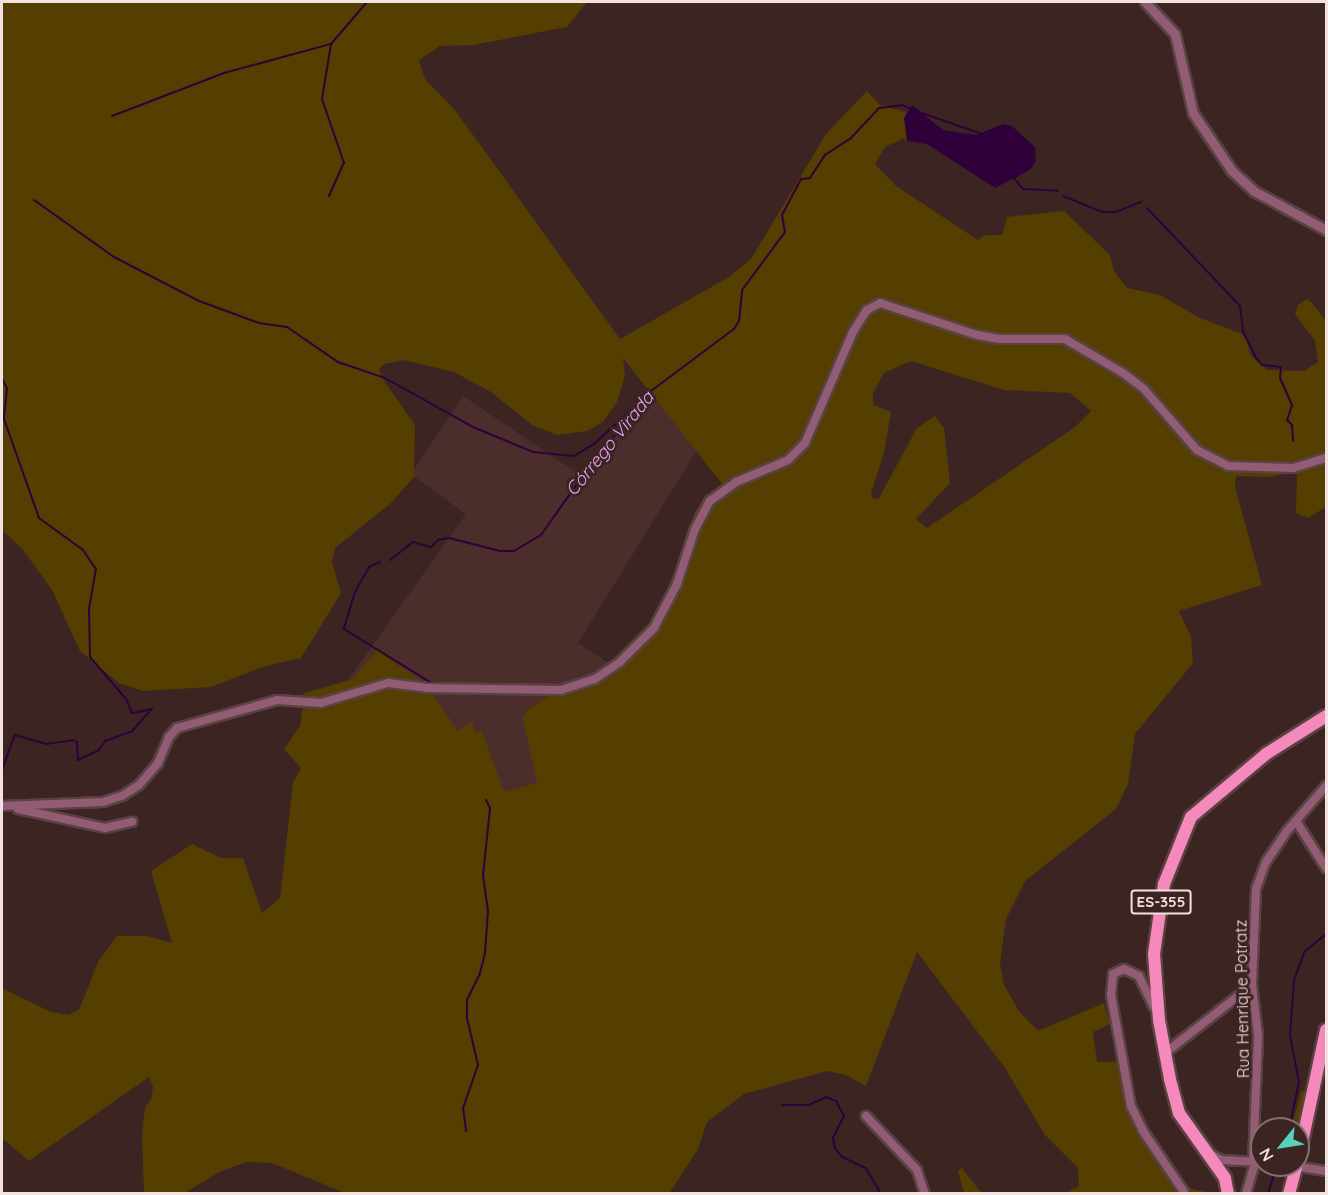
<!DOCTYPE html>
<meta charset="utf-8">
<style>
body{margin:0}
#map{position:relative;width:1328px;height:1195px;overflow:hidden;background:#3c2423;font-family:Quicksand,sans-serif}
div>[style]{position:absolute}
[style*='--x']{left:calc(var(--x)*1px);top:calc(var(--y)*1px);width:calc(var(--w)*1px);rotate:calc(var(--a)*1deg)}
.built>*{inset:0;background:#4b2e2c}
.green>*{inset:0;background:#543e00}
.water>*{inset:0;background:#2f0039}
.stream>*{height:2px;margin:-1px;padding:0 1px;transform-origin:1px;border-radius:1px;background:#2f0039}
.roads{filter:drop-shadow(2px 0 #594241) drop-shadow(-2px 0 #594241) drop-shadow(0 2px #594241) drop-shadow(0 -2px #594241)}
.minor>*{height:8px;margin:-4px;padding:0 4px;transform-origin:4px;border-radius:4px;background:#915c74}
.tertiary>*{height:9px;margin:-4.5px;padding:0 4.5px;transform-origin:4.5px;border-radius:4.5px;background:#915c74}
.primary>*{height:12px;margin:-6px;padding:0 6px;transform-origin:6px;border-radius:6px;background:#f689bc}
span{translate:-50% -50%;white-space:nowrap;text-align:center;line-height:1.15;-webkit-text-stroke:6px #3c2423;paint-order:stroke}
.shield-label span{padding:2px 4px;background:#3c2423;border:2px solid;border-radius:4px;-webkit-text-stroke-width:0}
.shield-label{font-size:15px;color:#f2e2e0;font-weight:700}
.street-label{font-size:16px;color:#f2e2e0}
.water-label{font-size:18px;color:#eca5fd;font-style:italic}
.frame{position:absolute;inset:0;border:3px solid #f2e2e0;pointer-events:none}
.north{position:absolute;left:1250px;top:1117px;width:60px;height:60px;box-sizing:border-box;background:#3c2423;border:2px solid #85706f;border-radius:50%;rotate:240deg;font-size:16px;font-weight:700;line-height:24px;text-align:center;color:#f2e2e0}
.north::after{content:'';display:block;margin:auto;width:21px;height:27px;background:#5bcebb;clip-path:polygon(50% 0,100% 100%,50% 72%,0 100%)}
</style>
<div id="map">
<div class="built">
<div style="clip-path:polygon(654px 380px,716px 419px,578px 643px,619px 670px,518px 819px,343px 687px,466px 514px,411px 474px,463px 396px,586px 479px)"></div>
</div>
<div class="green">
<div style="clip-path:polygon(evenodd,2px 2px,587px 2px,567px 27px,473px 45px,440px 46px,419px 60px,425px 79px,455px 110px,620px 339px,729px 277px,751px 259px,826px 134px,867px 91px,880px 105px,906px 112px,907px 141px,904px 138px,885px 147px,875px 164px,896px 186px,978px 240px,985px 235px,1002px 235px,1007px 217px,1064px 211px,1110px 255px,1114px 271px,1127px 288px,1160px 295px,1200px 318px,1245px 335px,1251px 356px,1268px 370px,1304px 371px,1318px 362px,1315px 341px,1295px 314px,1298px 305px,1307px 299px,1313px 304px,1326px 321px,1326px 507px,1308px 518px,1296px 513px,1297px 471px,1271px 477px,1236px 476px,1235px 487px,1262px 585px,1179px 611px,1191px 637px,1193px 663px,1135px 734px,1128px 784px,1116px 809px,1025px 881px,1006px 919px,1000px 963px,1004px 985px,1019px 1011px,1038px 1031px,1104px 1003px,1110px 1024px,1093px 1032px,1097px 1062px,1123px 1062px,1136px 1112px,1177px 1174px,1174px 1185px,1211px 1193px,1066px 1193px,1079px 1186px,1078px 1168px,1045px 1135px,1005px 1068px,917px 952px,866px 1086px,846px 1075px,827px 1071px,744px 1094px,707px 1122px,698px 1149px,669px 1194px,345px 1193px,272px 1163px,247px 1162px,219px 1172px,185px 1193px,144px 1193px,142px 1136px,145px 1107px,151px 1100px,153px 1087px,149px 1077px,29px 1161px,2px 1138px,2px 988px,51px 1012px,68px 1015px,79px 1010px,98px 962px,117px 936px,147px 936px,172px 943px,151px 871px,192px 844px,221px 858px,243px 858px,262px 913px,280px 898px,293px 783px,301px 768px,284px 749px,300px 726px,305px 693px,353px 679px,377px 650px,426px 684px,458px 731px,472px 722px,475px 733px,482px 731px,504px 792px,537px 783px,523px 718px,530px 708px,554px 693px,591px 679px,642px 636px,676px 576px,695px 512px,706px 495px,723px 485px,623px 358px,625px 376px,617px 402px,603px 422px,587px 431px,557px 435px,532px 425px,491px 392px,454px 372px,403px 360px,384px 364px,379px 369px,382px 378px,415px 425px,414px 477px,391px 503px,335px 548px,332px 562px,341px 593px,301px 658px,265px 666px,211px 687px,143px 691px,119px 683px,80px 651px,52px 590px,23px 550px,2px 530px,2px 2px,911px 361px,1004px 390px,1070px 393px,1091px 411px,1075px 427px,927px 528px,916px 519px,950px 483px,944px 428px,935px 416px,917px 428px,879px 498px,873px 499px,871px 493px,884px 453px,891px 412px,873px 405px,873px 393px,884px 373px,911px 361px)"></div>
<div style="clip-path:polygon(1302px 1089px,1306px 1095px,1298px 1134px,1298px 1129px,1291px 1129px)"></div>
<div style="clip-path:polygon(962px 1168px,979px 1190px,983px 1193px,964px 1193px,958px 1171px)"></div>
</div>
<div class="water">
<div style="clip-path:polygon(912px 105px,943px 130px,976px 135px,1003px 124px,1012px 126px,1035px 147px,1036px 161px,1030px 170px,995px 188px,927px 144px,907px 141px,904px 118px)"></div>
</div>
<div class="stream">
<div style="--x:916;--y:111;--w:70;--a:19.2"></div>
<div style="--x:112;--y:116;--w:120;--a:-21"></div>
<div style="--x:224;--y:73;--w:111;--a:-15.2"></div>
<div style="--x:1013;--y:177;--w:16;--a:50"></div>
<div style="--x:1023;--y:189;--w:35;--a:3"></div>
<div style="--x:329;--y:196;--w:36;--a:-66"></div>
<div style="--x:344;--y:163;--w:68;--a:-109"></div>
<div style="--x:322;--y:99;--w:56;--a:-80.7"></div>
<div style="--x:331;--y:44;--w:55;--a:-49.4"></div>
<div style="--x:1063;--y:196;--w:42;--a:22.3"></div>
<div style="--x:1102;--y:212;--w:14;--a:0"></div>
<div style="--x:1116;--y:212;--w:27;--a:-22"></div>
<div style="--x:34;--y:200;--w:98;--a:35.5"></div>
<div style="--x:114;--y:257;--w:96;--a:27.4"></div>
<div style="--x:199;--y:301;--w:64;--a:20.1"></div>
<div style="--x:259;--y:323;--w:28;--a:8"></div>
<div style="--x:287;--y:327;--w:62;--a:34.5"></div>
<div style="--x:338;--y:362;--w:50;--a:18.8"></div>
<div style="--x:385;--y:378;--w:101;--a:29.1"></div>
<div style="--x:473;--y:427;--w:65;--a:22.6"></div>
<div style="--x:533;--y:452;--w:41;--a:5.6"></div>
<div style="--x:574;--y:456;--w:23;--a:-31"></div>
<div style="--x:594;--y:444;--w:64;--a:-42.5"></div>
<div style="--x:1147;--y:208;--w:135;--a:46.5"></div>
<div style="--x:1240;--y:306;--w:26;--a:83"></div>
<div style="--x:1243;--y:332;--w:29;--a:63"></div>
<div style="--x:1256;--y:358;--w:9;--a:49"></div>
<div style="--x:1262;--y:365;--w:19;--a:6"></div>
<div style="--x:1281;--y:367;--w:11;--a:95"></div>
<div style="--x:1280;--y:378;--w:30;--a:66"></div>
<div style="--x:1292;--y:405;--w:16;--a:108"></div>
<div style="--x:1287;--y:420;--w:7;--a:45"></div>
<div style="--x:1292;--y:425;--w:16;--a:86"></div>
<div style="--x:2;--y:379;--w:10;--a:61"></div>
<div style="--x:7;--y:388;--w:31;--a:96"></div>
<div style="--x:4;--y:419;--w:105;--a:70.5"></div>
<div style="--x:39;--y:518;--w:54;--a:36"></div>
<div style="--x:83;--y:550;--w:23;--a:56"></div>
<div style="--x:96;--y:569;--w:40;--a:100"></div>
<div style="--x:89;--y:608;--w:49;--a:88.8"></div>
<div style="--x:90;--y:657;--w:55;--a:49.4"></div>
<div style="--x:126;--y:699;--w:15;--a:67"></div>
<div style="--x:132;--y:713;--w:20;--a:-11"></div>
<div style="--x:390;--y:560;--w:29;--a:-38"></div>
<div style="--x:413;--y:542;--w:19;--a:16"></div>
<div style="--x:431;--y:547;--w:10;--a:-45"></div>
<div style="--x:438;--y:540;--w:11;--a:-10"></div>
<div style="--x:449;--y:538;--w:53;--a:14.3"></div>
<div style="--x:500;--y:551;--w:14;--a:0"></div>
<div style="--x:514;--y:551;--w:31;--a:-31"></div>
<div style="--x:541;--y:535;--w:92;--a:-54.8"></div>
<div style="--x:594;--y:460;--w:89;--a:-50.4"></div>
<div style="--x:651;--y:391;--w:104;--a:-36.8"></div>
<div style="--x:734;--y:329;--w:9;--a:-58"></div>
<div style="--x:739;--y:321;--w:31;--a:-84"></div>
<div style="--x:742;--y:290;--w:72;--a:-53.4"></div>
<div style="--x:785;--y:232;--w:17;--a:-100"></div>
<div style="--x:782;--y:215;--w:41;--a:-62.2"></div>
<div style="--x:801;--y:179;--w:9;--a:-6"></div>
<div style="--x:810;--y:178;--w:27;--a:-57"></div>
<div style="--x:825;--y:155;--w:30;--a:-33"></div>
<div style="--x:850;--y:139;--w:42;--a:-46.9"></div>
<div style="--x:879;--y:108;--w:23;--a:-7"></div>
<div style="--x:902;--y:105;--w:10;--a:24"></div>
<div style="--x:380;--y:562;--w:12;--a:156"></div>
<div style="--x:369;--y:567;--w:29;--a:119"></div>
<div style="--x:355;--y:592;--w:39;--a:107"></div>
<div style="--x:344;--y:629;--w:105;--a:31.7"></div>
<div style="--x:2;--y:770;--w:37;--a:-70"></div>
<div style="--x:15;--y:735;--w:32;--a:16"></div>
<div style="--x:46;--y:744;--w:27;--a:-8"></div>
<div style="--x:73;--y:740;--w:4;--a:27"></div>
<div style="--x:77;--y:742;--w:18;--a:87"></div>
<div style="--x:78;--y:760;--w:23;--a:-25"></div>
<div style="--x:99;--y:750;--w:11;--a:-56"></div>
<div style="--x:105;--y:741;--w:29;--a:-20"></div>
<div style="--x:132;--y:731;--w:30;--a:-48"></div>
<div style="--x:782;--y:1105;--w:27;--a:0"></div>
<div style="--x:809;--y:1105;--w:19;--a:-25"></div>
<div style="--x:826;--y:1097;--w:11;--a:22"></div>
<div style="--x:836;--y:1101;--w:17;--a:62"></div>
<div style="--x:844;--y:1116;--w:25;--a:117"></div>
<div style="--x:833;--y:1138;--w:10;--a:79"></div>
<div style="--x:835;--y:1148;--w:11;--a:52"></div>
<div style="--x:842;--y:1157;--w:26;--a:25"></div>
<div style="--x:866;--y:1168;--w:30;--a:60"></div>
<div style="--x:1289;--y:1129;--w:48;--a:-78"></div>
<div style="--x:1299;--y:1082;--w:48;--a:-100.8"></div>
<div style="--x:1290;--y:1035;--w:55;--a:-85.8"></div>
<div style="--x:1294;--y:980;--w:30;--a:-70"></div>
<div style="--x:1304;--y:952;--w:28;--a:-39"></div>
<div style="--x:466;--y:1131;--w:23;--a:-97"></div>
<div style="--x:463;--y:1108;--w:46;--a:-70.8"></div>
<div style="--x:478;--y:1065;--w:48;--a:-103.2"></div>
<div style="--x:467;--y:1018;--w:18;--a:-90"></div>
<div style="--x:467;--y:1000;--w:30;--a:-64"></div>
<div style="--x:480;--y:973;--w:21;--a:-76"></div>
<div style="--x:485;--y:953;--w:42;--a:-85.9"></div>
<div style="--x:488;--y:911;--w:36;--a:-98"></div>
<div style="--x:483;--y:875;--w:67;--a:-84"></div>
<div style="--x:490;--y:808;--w:9;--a:-117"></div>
<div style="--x:1268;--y:1194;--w:30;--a:-73"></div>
</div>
<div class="roads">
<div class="minor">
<div style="--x:2;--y:806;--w:101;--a:-2.3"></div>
<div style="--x:103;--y:802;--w:20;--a:-18"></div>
<div style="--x:122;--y:796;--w:20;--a:-33"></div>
<div style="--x:139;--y:785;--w:29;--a:-49"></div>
<div style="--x:158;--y:763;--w:28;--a:-67"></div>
<div style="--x:169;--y:737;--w:12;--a:-48"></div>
<div style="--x:177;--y:728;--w:104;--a:-15.6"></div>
<div style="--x:277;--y:700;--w:44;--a:3.9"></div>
<div style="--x:321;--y:703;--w:70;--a:-16.6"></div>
<div style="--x:388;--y:683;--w:38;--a:7"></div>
<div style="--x:426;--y:688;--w:135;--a:0.8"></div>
<div style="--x:561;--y:690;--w:36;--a:-18"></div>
<div style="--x:595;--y:679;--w:30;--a:-34"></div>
<div style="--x:620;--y:662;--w:48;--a:-45"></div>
<div style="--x:654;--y:628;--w:50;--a:-62.4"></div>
<div style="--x:677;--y:584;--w:58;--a:-71.9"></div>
<div style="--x:695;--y:529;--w:32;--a:-62"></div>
<div style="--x:710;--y:501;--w:32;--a:-36"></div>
<div style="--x:736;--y:482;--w:56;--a:-22.9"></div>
<div style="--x:788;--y:460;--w:24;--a:-45"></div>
<div style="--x:805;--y:443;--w:121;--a:-66.6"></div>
<div style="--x:853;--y:332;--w:26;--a:-58"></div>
<div style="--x:867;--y:310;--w:15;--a:-28"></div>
<div style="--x:880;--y:303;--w:102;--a:18.3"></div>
<div style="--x:977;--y:335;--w:23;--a:10"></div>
<div style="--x:1000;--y:339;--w:65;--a:0"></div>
<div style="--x:1065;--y:339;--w:67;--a:30.4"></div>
<div style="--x:1123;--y:373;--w:26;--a:37"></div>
<div style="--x:1144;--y:389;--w:81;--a:49"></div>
<div style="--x:1197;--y:450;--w:35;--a:27"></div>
<div style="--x:1228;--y:466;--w:65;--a:1.8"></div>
<div style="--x:1293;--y:468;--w:34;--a:-17"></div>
<div style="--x:18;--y:809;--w:89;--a:12.3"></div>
<div style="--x:105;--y:828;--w:28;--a:-13"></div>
<div style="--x:1296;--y:821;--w:56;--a:57.4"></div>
<div style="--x:1154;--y:1007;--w:34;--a:-116"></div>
<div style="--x:1139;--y:976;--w:17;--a:-155"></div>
<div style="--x:1124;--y:969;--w:12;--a:156"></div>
<div style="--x:1113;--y:974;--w:21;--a:95"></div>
<div style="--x:1111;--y:995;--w:113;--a:79.8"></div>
<div style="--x:1131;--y:1106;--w:28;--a:64"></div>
<div style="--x:1143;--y:1131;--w:73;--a:56.1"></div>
<div style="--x:1165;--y:1053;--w:110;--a:-38"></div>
<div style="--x:866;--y:1116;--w:74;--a:46.6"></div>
<div style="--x:917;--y:1170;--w:25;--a:72"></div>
<div style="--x:1212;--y:1155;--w:10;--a:29"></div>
<div style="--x:1221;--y:1160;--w:41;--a:2.8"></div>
<div style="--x:1253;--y:1162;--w:127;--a:-87.7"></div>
<div style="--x:1258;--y:1035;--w:50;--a:-96.8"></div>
<div style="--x:1252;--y:985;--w:96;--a:-87.6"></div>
<div style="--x:1256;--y:889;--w:29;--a:-70"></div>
<div style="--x:1266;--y:862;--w:37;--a:-56"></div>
<div style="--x:1287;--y:831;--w:60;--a:-49.1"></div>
<div style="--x:1288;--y:1165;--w:38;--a:9"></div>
<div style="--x:1246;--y:1194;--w:33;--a:-74"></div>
</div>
<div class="tertiary">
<div style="--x:1145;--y:2;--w:44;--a:46.8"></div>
<div style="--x:1175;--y:34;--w:81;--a:77.2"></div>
<div style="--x:1193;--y:113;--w:70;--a:56.1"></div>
<div style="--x:1232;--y:171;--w:30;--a:42"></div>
<div style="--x:1254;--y:191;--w:82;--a:28.4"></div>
</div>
<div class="primary">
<div style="--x:1298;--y:1161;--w:134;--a:-77.9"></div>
<div style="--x:1228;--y:1194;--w:16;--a:-101"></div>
<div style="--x:1225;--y:1178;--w:80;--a:-125.3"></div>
<div style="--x:1179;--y:1113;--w:35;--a:-105"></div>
<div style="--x:1170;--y:1079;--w:60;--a:-100.6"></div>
<div style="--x:1159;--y:1020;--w:66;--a:-94.3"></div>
<div style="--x:1154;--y:954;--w:71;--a:-81.9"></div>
<div style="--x:1164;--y:884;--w:72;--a:-68.1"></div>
<div style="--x:1191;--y:817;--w:98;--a:-40"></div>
<div style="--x:1266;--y:754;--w:71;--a:-32.3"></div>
<div style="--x:1289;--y:1194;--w:30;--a:-75"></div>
</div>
</div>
<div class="shield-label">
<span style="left:1161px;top:902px">ES-355</span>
</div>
<div class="street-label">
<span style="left:1242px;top:999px;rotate:-91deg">Rua Henrique Potratz</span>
</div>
<div class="water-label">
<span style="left:610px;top:444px;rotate:-51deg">Córrego Virada</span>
</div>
<div class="frame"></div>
<div class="north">N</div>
</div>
